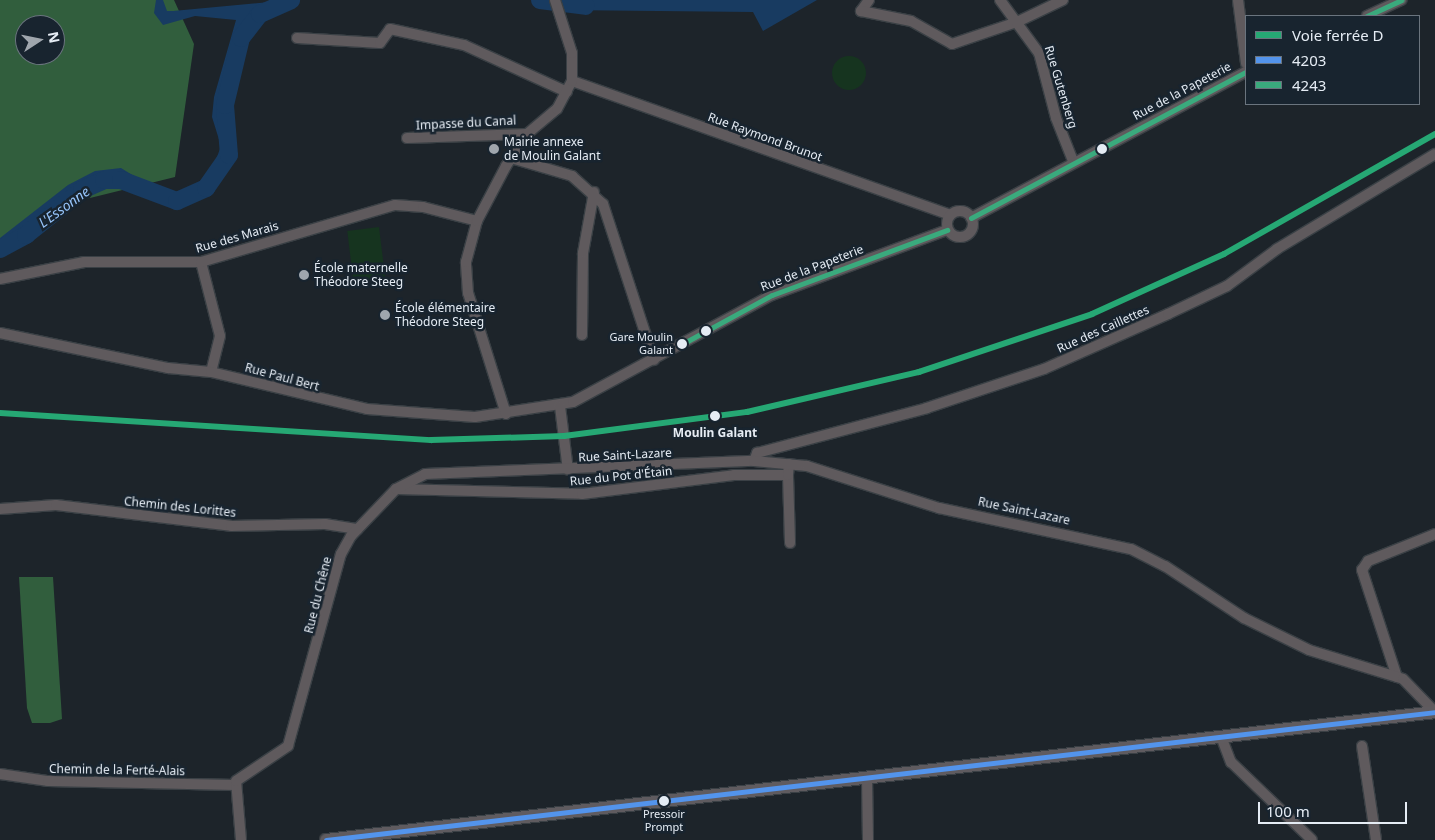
<!DOCTYPE html>
<meta charset="utf-8">
<style>
body{margin:0}
#map{position:relative;width:1435px;height:840px;overflow:hidden;background:#1d242a;font-family:"Noto Sans",sans-serif}
div>[style]{position:absolute}
[style*='--x']{left:calc(var(--x)*1px);top:calc(var(--y)*1px);width:calc(var(--w)*1px);rotate:calc(var(--a)*1deg)}
.green>*{inset:0;background:#16341f;transform-origin:0 0}
.round{border-radius:50%}
.forest>*{inset:0;background:#315e3d}
.water>*{inset:0;background:#183b61}
.river>*{height:18px;margin:-9px;padding:0 9px;transform-origin:9px;border-radius:9px;background:#183b61}
.roads{filter:drop-shadow(1px 0 #3a4045) drop-shadow(-1px 0 #3a4045) drop-shadow(0 1px #3a4045) drop-shadow(0 -1px #3a4045)}
.minor>*{height:10px;margin:-5px;padding:0 5px;transform-origin:5px;border-radius:5px;background:#5f5a5d}
.minor>.ring{margin:-5px;padding:0;box-sizing:content-box;background:none;border:10px solid #5f5a5d;border-radius:50%}
.major>*{height:12px;margin:-6px;padding:0 6px;transform-origin:6px;border-radius:6px;background:#5f5b5f}
.bus-1>*{height:5px;margin:-2.5px;padding:0 2.5px;transform-origin:2.5px;border-radius:2.5px;background:#5394ec}
.bus-2>*{height:5px;margin:-2.5px;padding:0 2.5px;transform-origin:2.5px;border-radius:2.5px;background:#3aaa7d}
.rail-1>*{height:6px;margin:-3px;padding:0 3px;transform-origin:3px;border-radius:3px;background:#26a874}
.dots>*{width:14px;height:14px;translate:-50% -50%;box-sizing:border-box;border:2px solid #18242f;border-radius:50%}
span{translate:-50% -50%;white-space:nowrap;text-align:center;line-height:1.15;-webkit-text-stroke:5px #18242f;paint-order:stroke}
.bus-label{font-size:11px;color:#e5ecf4}
.right{translate:-100% -50%;text-align:right}
.street-label{font-size:12px;color:#e5ecf4}
.poi-label{font-size:12px;color:#e5ecf4}
.left{translate:0 -50%;text-align:left}
.stop-label{font-size:12px;color:#e5ecf4;font-weight:700}
.water-label{font-size:14px;color:#97c5fb;font-style:italic}
.legend{position:absolute;left:1245px;top:15px;width:175px;height:90px;box-sizing:border-box;background:#18242f;border:1px solid #6a747e;margin:0;padding:6px 9px;list-style:none;font-size:15px;color:#e5ecf4}
.legend li{display:flex;align-items:center;gap:10px;height:25px}
.legend b{width:25px;border:1px solid #6a747e}
.north{position:absolute;left:15px;top:15px;width:50px;height:50px;box-sizing:border-box;background:#18242f;border:1px solid #6a747e;border-radius:50%;rotate:79deg;font-size:14px;font-weight:700;line-height:20px;text-align:center;color:#e5ecf4}
.north::after{content:'';display:block;margin:auto;width:18px;height:22px;background:#9fa6ad;clip-path:polygon(50% 0,100% 100%,50% 72%,0 100%)}
.scale{position:absolute;left:1258px;top:802px;width:149px;height:22px;box-sizing:border-box;border:2px solid #e5ecf4;border-top:0;padding-left:6px;font-size:15px;line-height:18px;white-space:nowrap;color:#e5ecf4;-webkit-text-stroke:4px #18242f;paint-order:stroke}
</style>
<div id="map">
<div class="green">
<div class="round" style="left:832px;top:56px;width:34px;height:34px"></div>
<div style="left:379px;top:227px;width:52px;height:32px;rotate:83deg"></div>
</div>
<div class="forest">
<div style="clip-path:polygon(evenodd,0 0,174px 0,194px 44px,175px 177px,86px 199px,0 255px,0 0,25px 25px,55px 25px,55px 55px,25px 55px,25px 25px)"></div>
<div style="clip-path:polygon(19px 577px,53px 577px,62px 719px,50px 723px,32px 723px,27px 708px)"></div>
</div>
<div class="water">
<div style="clip-path:polygon(156px 0,163px 0,167px 11px,173px 11px,291px 0,260px 14px,241px 38px,226px 97px,230px 150px,224px 166px,206px 188px,181px 201px,163px 198px,121px 180px,98px 182px,0 249px,0 238px,68px 185px,95px 171px,121px 168px,142px 181px,178px 193px,196px 187px,213px 168px,221px 146px,212px 117px,214px 97px,236px 20px,195px 16px,163px 25px,154px 13px)"></div>
<div style="clip-path:polygon(562px 0,817px 0,763px 31px,753px 12px,563px 10px)"></div>
</div>
<div class="river">
<div style="--x:540;--y:0;--w:46;--a:7.4"></div>
<div style="--x:0;--y:249;--w:30;--a:-28"></div>
<div style="--x:26;--y:235;--w:72;--a:-38.8"></div>
<div style="--x:82;--y:190;--w:24;--a:-24"></div>
<div style="--x:104;--y:180;--w:17;--a:0"></div>
<div style="--x:121;--y:180;--w:60;--a:20.6"></div>
<div style="--x:177;--y:201;--w:32;--a:-24"></div>
<div style="--x:206;--y:188;--w:40;--a:-55.1"></div>
<div style="--x:229;--y:155;--w:50;--a:-94.6"></div>
<div style="--x:225;--y:105;--w:69;--a:-76.6"></div>
<div style="--x:241;--y:38;--w:31;--a:-52"></div>
<div style="--x:260;--y:14;--w:34;--a:-24"></div>
</div>
<div class="roads">
<div class="minor">
<div style="--x:869;--y:0;--w:14;--a:126"></div>
<div style="--x:861;--y:11;--w:51;--a:11.3"></div>
<div style="--x:911;--y:21;--w:47;--a:29.3"></div>
<div style="--x:952;--y:44;--w:69;--a:-18.7"></div>
<div style="--x:1017;--y:22;--w:51;--a:-25.6"></div>
<div style="--x:1000;--y:0;--w:66;--a:53.7"></div>
<div style="--x:1039;--y:53;--w:67;--a:75.3"></div>
<div style="--x:1056;--y:118;--w:46;--a:68.4"></div>
<div style="--x:1238;--y:0;--w:64;--a:82.8"></div>
<div style="--x:1367;--y:16;--w:38;--a:-25"></div>
<div style="--x:297;--y:38;--w:83;--a:3.4"></div>
<div style="--x:380;--y:43;--w:17;--a:-54"></div>
<div style="--x:390;--y:29;--w:76;--a:12.2"></div>
<div style="--x:464;--y:45;--w:113;--a:24.5"></div>
<div style="--x:572;--y:81;--w:401;--a:19.5"></div>
<div style="--x:407;--y:138;--w:120;--a:-1.9"></div>
<div style="--x:511;--y:158;--w:64;--a:16.4"></div>
<div style="--x:572;--y:176;--w:42;--a:42.1"></div>
<div style="--x:603;--y:204;--w:164;--a:71.9"></div>
<div class="ring" style="left:947px;top:211px;width:16px;height:16px"></div>
<div style="--x:971;--y:218;--w:311;--a:-28"></div>
<div style="--x:201;--y:262;--w:76;--a:75.6"></div>
<div style="--x:220;--y:336;--w:37;--a:104"></div>
<div style="--x:0;--y:279;--w:86;--a:-11.4"></div>
<div style="--x:84;--y:262;--w:117;--a:0"></div>
<div style="--x:201;--y:262;--w:202;--a:-16.4"></div>
<div style="--x:395;--y:205;--w:28;--a:4"></div>
<div style="--x:423;--y:207;--w:56;--a:14.5"></div>
<div style="--x:0;--y:333;--w:172;--a:11.8"></div>
<div style="--x:168;--y:368;--w:43;--a:5.3"></div>
<div style="--x:211;--y:372;--w:160;--a:13.3"></div>
<div style="--x:367;--y:409;--w:108;--a:4.2"></div>
<div style="--x:475;--y:417;--w:99;--a:-8.7"></div>
<div style="--x:573;--y:402;--w:226;--a:-28.3"></div>
<div style="--x:772;--y:295;--w:187;--a:-20.4"></div>
<div style="--x:582;--y:335;--w:82;--a:-89.3"></div>
<div style="--x:583;--y:253;--w:62;--a:-79.8"></div>
<div style="--x:560;--y:406;--w:64;--a:82.9"></div>
<div style="--x:506;--y:414;--w:127;--a:-107.4"></div>
<div style="--x:468;--y:293;--w:31;--a:-94"></div>
<div style="--x:466;--y:262;--w:42;--a:-75"></div>
<div style="--x:477;--y:221;--w:62;--a:-62.2"></div>
<div style="--x:506;--y:166;--w:38;--a:-57"></div>
<div style="--x:527;--y:134;--w:39;--a:-40"></div>
<div style="--x:557;--y:109;--w:32;--a:-62"></div>
<div style="--x:572;--y:81;--w:28;--a:-90"></div>
<div style="--x:572;--y:53;--w:56;--a:-107.8"></div>
<div style="--x:754;--y:461;--w:9;--a:-69"></div>
<div style="--x:757;--y:453;--w:176;--a:-14.8"></div>
<div style="--x:927;--y:408;--w:123;--a:-18.4"></div>
<div style="--x:1044;--y:369;--w:136;--a:-23.9"></div>
<div style="--x:1168;--y:314;--w:65;--a:-25.4"></div>
<div style="--x:1227;--y:286;--w:62;--a:-36.5"></div>
<div style="--x:1277;--y:249;--w:184;--a:-31"></div>
<div style="--x:788;--y:475;--w:68;--a:88.3"></div>
<div style="--x:396;--y:489;--w:186;--a:1.5"></div>
<div style="--x:582;--y:494;--w:153;--a:-7.1"></div>
<div style="--x:734;--y:475;--w:54;--a:0"></div>
<div style="--x:788;--y:475;--w:11;--a:-85"></div>
<div style="--x:0;--y:509;--w:56;--a:-4.1"></div>
<div style="--x:56;--y:505;--w:176;--a:6.8"></div>
<div style="--x:231;--y:526;--w:94;--a:-1.2"></div>
<div style="--x:325;--y:524;--w:33;--a:9"></div>
<div style="--x:1397;--y:677;--w:113;--a:-108.1"></div>
<div style="--x:1362;--y:570;--w:11;--a:-56"></div>
<div style="--x:1368;--y:561;--w:72;--a:-21.9"></div>
<div style="--x:1222;--y:739;--w:25;--a:69"></div>
<div style="--x:1231;--y:762;--w:112;--a:43.9"></div>
<div style="--x:1362;--y:746;--w:95;--a:81.5"></div>
<div style="--x:0;--y:774;--w:49;--a:8.3"></div>
<div style="--x:48;--y:781;--w:187;--a:1.2"></div>
<div style="--x:867;--y:777;--w:63;--a:89.1"></div>
<div style="--x:241;--y:840;--w:59;--a:-94.8"></div>
<div style="--x:236;--y:781;--w:63;--a:-33.9"></div>
<div style="--x:288;--y:746;--w:199;--a:-74.6"></div>
<div style="--x:341;--y:554;--w:21;--a:-61"></div>
<div style="--x:351;--y:536;--w:65;--a:-46.2"></div>
<div style="--x:396;--y:489;--w:33;--a:-27"></div>
<div style="--x:425;--y:474;--w:329;--a:-2.3"></div>
<div style="--x:754;--y:461;--w:53;--a:5.4"></div>
<div style="--x:807;--y:466;--w:139;--a:17.7"></div>
<div style="--x:939;--y:508;--w:196;--a:12.1"></div>
<div style="--x:1131;--y:549;--w:38;--a:27"></div>
<div style="--x:1165;--y:566;--w:95;--a:33.4"></div>
<div style="--x:1244;--y:618;--w:72;--a:26.2"></div>
<div style="--x:1309;--y:650;--w:98;--a:17.1"></div>
<div style="--x:1403;--y:679;--w:46;--a:45.9"></div>
</div>
<div class="major">
<div style="--x:326;--y:840;--w:1116;--a:-6.58"></div>
</div>
</div>
<div class="bus-1">
<div style="--x:326;--y:840;--w:1116;--a:-6.58"></div>
</div>
<div class="bus-2">
<div style="--x:1367;--y:16;--w:38;--a:-25"></div>
<div style="--x:971;--y:218;--w:311;--a:-28"></div>
<div style="--x:682;--y:344;--w:102;--a:-28.6"></div>
<div style="--x:772;--y:295;--w:187;--a:-20.4"></div>
</div>
<div class="rail-1">
<div style="--x:0;--y:413;--w:432;--a:3.6"></div>
<div style="--x:431;--y:440;--w:133;--a:-1.7"></div>
<div style="--x:564;--y:436;--w:185;--a:-7.5"></div>
<div style="--x:747;--y:412;--w:177;--a:-13.1"></div>
<div style="--x:919;--y:372;--w:182;--a:-18.5"></div>
<div style="--x:1092;--y:314;--w:145;--a:-24.4"></div>
<div style="--x:1224;--y:254;--w:243;--a:-29.6"></div>
</div>
<div class="dots">
<div style="left:494px;top:149px;background:#9fa6ad"></div>
<div style="left:1102px;top:149px;background:#e5ecf4"></div>
<div style="left:304px;top:275px;background:#9fa6ad"></div>
<div style="left:385px;top:315px;background:#9fa6ad"></div>
<div style="left:706px;top:331px;background:#e5ecf4"></div>
<div style="left:682px;top:344px;background:#e5ecf4"></div>
<div style="left:715px;top:416px;background:#e5ecf4"></div>
<div style="left:664px;top:801px;background:#e5ecf4"></div>
</div>
<div class="bus-label">
<span class="right" style="left:673px;top:344px">Gare Moulin<br>Galant</span>
<span style="left:664px;top:821px">Pressoir<br>Prompt</span>
</div>
<div class="street-label">
<span style="left:1061px;top:87px;rotate:73deg">Rue Gutenberg</span>
<span style="left:1182px;top:91px;rotate:-28deg">Rue de la Papeterie</span>
<span style="left:466px;top:123px;rotate:-3deg">Impasse du Canal</span>
<span style="left:765px;top:137px;rotate:20deg">Rue Raymond Brunot</span>
<span style="left:237px;top:237px;rotate:-16deg">Rue des Marais</span>
<span style="left:812px;top:268px;rotate:-21deg">Rue de la Papeterie</span>
<span style="left:1103px;top:329px;rotate:-24deg">Rue des Caillettes</span>
<span style="left:282px;top:377px;rotate:15deg">Rue Paul Bert</span>
<span style="left:625px;top:455px;rotate:-3deg">Rue Saint-Lazare</span>
<span style="left:621px;top:476px;rotate:-6deg">Rue du Pot d'Étain</span>
<span style="left:180px;top:507px;rotate:6deg">Chemin des Lorittes</span>
<span style="left:1024px;top:511px;rotate:12deg">Rue Saint-Lazare</span>
<span style="left:318px;top:595px;rotate:-76deg">Rue du Chêne</span>
<span style="left:117px;top:770px;rotate:1deg">Chemin de la Ferté-Alais</span>
</div>
<div class="poi-label">
<span class="left" style="left:504px;top:149px">Mairie annexe<br>de Moulin Galant</span>
<span class="left" style="left:314px;top:275px">École maternelle<br>Théodore Steeg</span>
<span class="left" style="left:395px;top:315px">École élémentaire<br>Théodore Steeg</span>
</div>
<div class="stop-label">
<span style="left:715px;top:433px">Moulin Galant</span>
</div>
<div class="water-label">
<span style="left:64px;top:207px;rotate:-36deg">L'Essonne</span>
</div>
<ul class="legend">
<li><b style="height:6px;background:#26a874"></b>Voie ferrée D</li>
<li><b style="height:6px;background:#5394ec"></b>4203</li>
<li><b style="height:6px;background:#3aaa7d"></b>4243</li>
</ul>
<div class="north">N</div>
<div class="scale">100 m</div>
</div>
